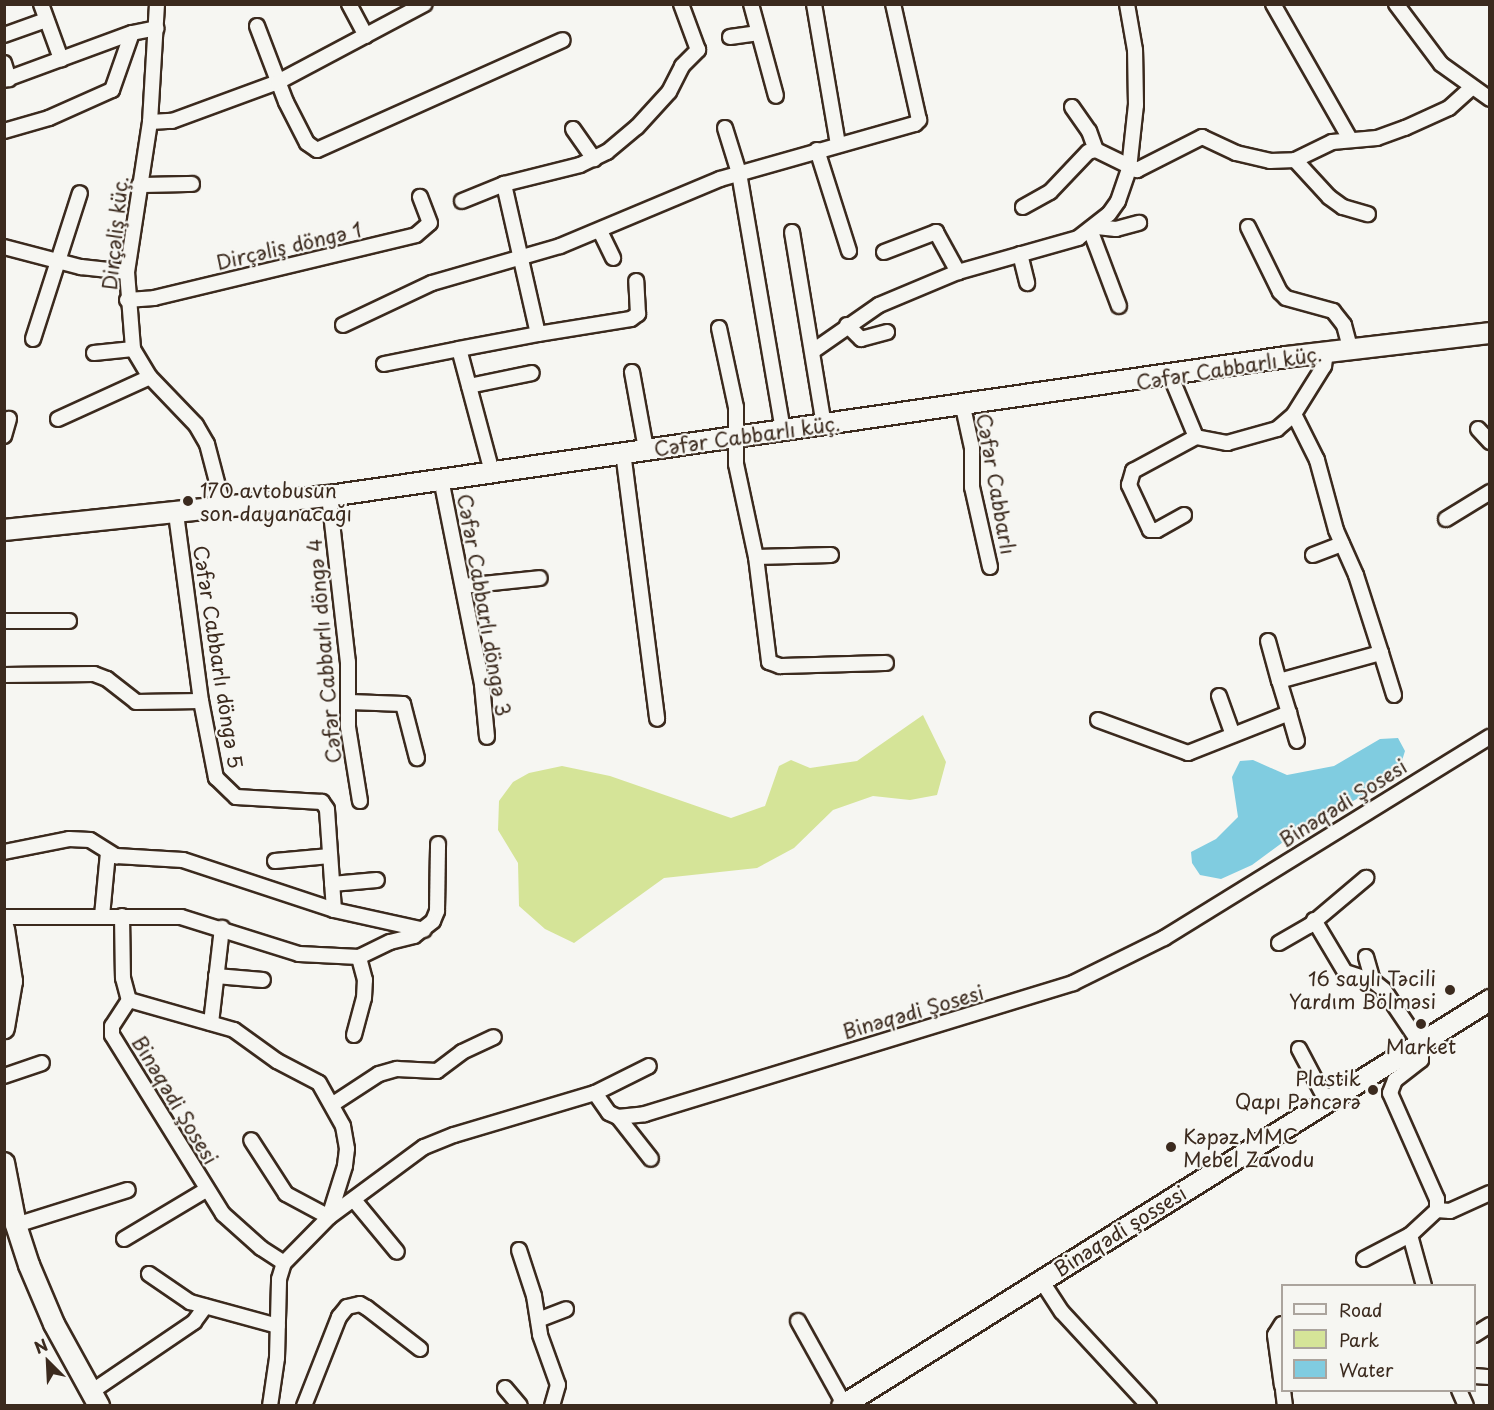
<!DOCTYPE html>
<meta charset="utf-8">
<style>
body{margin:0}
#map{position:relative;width:1494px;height:1410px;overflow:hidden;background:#f6f6f2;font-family:"Playpen Sans",sans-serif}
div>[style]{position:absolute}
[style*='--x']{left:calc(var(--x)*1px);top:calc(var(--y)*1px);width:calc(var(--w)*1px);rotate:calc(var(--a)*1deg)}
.green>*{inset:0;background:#d5e498}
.water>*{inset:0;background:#80cce0}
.roads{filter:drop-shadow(2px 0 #3b2a1e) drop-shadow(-2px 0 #3b2a1e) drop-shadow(0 2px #3b2a1e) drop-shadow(0 -2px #3b2a1e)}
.street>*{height:14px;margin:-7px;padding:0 7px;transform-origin:7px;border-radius:7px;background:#f6f6f2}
.secondary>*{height:20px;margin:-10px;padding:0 10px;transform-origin:10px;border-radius:10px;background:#f6f6f2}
.dots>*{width:16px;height:16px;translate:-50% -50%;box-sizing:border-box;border:3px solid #f6f6f2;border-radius:50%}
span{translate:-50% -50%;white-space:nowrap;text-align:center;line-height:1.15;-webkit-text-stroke:4.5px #f6f6f2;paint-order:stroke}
.street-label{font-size:20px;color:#3b2a1e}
.poi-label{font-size:20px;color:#3b2a1e}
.left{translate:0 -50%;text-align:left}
.right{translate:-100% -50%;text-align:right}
.frame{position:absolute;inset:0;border:6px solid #3b2a1e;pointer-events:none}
.legend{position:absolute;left:1281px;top:1284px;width:195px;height:108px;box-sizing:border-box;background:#f6f6f2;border:2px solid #aba49d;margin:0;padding:8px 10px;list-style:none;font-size:18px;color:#3b2a1e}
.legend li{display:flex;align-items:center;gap:12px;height:30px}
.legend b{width:30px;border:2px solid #aba49d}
.north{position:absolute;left:18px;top:1332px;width:60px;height:60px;-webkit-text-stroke:4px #f6f6f2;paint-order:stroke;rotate:336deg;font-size:16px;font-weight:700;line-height:24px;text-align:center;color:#3b2a1e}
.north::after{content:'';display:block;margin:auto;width:21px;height:27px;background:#3b2a1e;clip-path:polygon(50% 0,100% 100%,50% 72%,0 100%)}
</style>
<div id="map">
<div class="green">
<div style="clip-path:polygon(923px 715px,946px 762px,937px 795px,910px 800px,873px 796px,833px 810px,794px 848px,757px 868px,664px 878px,574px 943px,545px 929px,519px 906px,518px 863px,498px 830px,499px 801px,513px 782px,529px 773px,562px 766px,610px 776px,731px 818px,765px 806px,779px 766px,791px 760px,810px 768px,857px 761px)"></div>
</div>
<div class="water">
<div style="clip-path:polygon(1398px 738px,1405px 751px,1400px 767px,1378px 787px,1294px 834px,1252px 865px,1221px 879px,1200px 875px,1192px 863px,1191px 852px,1216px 839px,1238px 817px,1232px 777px,1240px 761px,1253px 760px,1287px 775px,1334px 766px,1380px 739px)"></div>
</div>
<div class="roads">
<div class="street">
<div style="--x:41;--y:4;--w:59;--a:70"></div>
<div style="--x:157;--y:4;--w:118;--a:93.4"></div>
<div style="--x:150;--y:122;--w:152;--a:98.7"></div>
<div style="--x:127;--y:272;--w:77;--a:85.5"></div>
<div style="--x:133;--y:349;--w:33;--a:59"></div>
<div style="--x:150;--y:377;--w:66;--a:46.2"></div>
<div style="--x:196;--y:425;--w:22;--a:60"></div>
<div style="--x:207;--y:444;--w:67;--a:75.3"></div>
<div style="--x:349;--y:4;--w:36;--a:62"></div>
<div style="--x:751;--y:4;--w:95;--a:74.8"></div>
<div style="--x:814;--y:4;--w:142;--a:80.3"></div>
<div style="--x:1273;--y:4;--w:155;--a:60.3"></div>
<div style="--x:1396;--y:4;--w:75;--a:53.1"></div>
<div style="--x:1441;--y:64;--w:60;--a:35.5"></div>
<div style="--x:257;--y:26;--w:81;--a:69.1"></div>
<div style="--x:286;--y:102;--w:46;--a:62.9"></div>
<div style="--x:307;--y:143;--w:12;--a:35"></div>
<div style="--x:317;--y:150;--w:269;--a:-24.1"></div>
<div style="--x:4;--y:35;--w:45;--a:-19.7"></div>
<div style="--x:730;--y:37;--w:27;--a:-8"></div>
<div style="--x:4;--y:63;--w:17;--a:73"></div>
<div style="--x:4;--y:80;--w:136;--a:-20.2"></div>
<div style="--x:132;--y:33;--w:25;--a:-11"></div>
<div style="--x:1072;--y:107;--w:29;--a:55"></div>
<div style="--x:1089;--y:131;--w:20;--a:70"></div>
<div style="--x:150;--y:122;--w:22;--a:-3"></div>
<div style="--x:172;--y:121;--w:113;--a:-20.2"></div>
<div style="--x:278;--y:82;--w:166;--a:-28"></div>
<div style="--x:725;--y:128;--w:47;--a:72.7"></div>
<div style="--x:739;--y:173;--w:262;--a:80.3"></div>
<div style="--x:573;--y:129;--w:37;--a:55"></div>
<div style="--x:4;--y:131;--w:47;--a:-16.1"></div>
<div style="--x:49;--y:118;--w:69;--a:-24"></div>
<div style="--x:112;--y:90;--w:60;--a:-70.7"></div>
<div style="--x:817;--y:150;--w:106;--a:72.4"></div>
<div style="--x:1295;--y:160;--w:50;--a:47.4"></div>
<div style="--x:1329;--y:197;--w:17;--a:36"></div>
<div style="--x:1343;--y:207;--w:26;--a:16"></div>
<div style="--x:139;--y:185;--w:53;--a:-1.1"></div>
<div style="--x:462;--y:201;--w:45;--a:-22"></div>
<div style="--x:1023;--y:207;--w:31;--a:-29"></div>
<div style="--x:1050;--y:192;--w:55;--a:-46.5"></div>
<div style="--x:1088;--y:152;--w:8;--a:-14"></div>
<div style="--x:1096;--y:150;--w:46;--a:26"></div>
<div style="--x:1137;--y:170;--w:73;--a:-26.9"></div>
<div style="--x:1202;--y:137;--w:38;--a:25"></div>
<div style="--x:1236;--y:153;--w:35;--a:13"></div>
<div style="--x:1270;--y:161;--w:25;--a:-2"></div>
<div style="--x:1295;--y:160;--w:41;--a:-25.9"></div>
<div style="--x:1332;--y:142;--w:45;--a:-5.1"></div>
<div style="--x:1377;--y:138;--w:30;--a:-20"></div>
<div style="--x:1405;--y:128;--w:48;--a:-24.4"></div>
<div style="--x:1449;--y:108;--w:31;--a:-42"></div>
<div style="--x:1097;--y:227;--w:19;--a:6"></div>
<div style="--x:1116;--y:229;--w:24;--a:-15"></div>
<div style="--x:1248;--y:227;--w:72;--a:63.8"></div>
<div style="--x:1280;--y:292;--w:8;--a:45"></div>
<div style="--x:1286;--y:298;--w:49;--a:15.5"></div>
<div style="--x:1333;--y:311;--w:18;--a:52"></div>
<div style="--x:1344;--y:325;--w:27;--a:75"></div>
<div style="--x:600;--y:231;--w:30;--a:64"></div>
<div style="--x:792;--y:232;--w:196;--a:80.6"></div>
<div style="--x:1091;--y:232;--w:79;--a:69.3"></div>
<div style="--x:4;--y:247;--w:80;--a:14.6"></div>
<div style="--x:81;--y:267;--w:46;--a:6.2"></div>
<div style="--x:884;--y:252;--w:56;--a:-21"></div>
<div style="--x:936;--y:232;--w:46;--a:61.2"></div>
<div style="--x:1020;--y:254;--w:30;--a:76"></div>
<div style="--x:127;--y:300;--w:27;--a:-4"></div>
<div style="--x:154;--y:298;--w:269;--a:-13.5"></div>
<div style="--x:416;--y:235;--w:18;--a:-41"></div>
<div style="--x:430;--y:223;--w:28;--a:-111"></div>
<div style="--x:343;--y:325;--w:98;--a:-25.3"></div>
<div style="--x:432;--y:283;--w:133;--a:-16.1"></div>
<div style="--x:560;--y:246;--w:173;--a:-22.7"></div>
<div style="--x:720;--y:179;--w:203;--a:-15.8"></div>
<div style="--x:915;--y:124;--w:6;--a:-45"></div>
<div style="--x:919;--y:120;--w:119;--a:-102.6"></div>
<div style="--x:847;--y:325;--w:20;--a:45"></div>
<div style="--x:861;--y:339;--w:27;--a:-15"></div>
<div style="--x:719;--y:328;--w:81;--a:77.9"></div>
<div style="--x:736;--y:407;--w:57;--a:90"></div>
<div style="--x:736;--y:464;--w:95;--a:77.9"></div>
<div style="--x:756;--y:557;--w:106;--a:82.9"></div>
<div style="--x:769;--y:662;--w:12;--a:20"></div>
<div style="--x:780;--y:666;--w:106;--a:-1.6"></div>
<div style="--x:538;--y:334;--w:94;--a:-9.2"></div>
<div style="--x:631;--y:319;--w:9;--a:-36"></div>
<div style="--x:638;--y:314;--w:33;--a:-93"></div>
<div style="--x:33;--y:339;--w:153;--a:-72.2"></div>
<div style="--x:813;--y:351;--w:80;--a:-34.9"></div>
<div style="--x:879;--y:305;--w:86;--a:-22.7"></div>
<div style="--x:958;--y:272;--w:125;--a:-15.8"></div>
<div style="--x:1078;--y:238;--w:39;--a:-38"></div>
<div style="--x:1109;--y:214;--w:16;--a:-55"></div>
<div style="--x:1118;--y:201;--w:34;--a:-71"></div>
<div style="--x:1129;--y:169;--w:64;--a:-83.8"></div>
<div style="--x:1136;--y:105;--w:55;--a:-91"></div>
<div style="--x:1135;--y:50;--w:47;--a:-99.9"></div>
<div style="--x:94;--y:353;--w:39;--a:-6"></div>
<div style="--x:384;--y:364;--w:76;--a:-11.3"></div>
<div style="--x:632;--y:372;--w:78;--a:79.7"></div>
<div style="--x:1171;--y:377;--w:65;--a:67.4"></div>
<div style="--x:469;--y:386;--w:64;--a:-11.7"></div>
<div style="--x:963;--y:407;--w:42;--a:77.6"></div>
<div style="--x:972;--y:448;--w:39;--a:90"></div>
<div style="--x:972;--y:487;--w:82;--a:77.3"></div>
<div style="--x:58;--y:419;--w:101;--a:-24.5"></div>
<div style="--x:1478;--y:429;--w:18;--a:47"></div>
<div style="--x:4;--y:436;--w:18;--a:-74"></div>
<div style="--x:623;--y:452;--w:269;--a:82.7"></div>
<div style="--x:492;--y:472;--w:127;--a:-105"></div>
<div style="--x:459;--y:349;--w:80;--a:-10.8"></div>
<div style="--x:538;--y:334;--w:154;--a:-102.8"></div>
<div style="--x:504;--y:184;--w:78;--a:-14"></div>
<div style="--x:580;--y:165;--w:30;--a:-26"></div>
<div style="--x:607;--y:152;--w:39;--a:-40"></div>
<div style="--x:637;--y:127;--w:47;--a:-47.6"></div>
<div style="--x:669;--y:92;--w:29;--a:-63"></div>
<div style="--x:682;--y:66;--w:23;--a:-45"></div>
<div style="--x:698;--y:50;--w:49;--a:-110.3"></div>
<div style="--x:441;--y:479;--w:210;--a:78.7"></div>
<div style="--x:482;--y:685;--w:52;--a:84.5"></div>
<div style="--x:329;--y:496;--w:167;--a:83.5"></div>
<div style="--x:348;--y:662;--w:65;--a:90"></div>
<div style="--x:348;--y:727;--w:75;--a:80.8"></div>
<div style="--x:1184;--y:515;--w:31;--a:151"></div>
<div style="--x:1157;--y:530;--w:7;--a:180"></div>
<div style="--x:1150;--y:530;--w:50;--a:-115"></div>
<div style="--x:1129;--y:485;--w:15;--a:-74"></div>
<div style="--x:1133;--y:471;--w:72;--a:-28.4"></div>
<div style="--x:1196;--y:437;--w:32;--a:11"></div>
<div style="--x:1227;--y:443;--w:52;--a:-15.6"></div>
<div style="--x:1277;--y:429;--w:23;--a:-41"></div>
<div style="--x:1294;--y:414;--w:57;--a:-58"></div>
<div style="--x:1324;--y:366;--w:13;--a:-81"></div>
<div style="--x:1446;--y:519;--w:52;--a:-31.5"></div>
<div style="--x:1313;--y:555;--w:31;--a:-21"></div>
<div style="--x:756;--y:557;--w:75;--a:-1.5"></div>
<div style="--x:463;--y:586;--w:77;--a:-5.9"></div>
<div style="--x:4;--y:621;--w:65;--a:0"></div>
<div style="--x:1268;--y:641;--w:41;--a:74.6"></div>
<div style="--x:1381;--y:653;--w:44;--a:72.8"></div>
<div style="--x:4;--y:675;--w:90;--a:-0.6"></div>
<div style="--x:94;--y:674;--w:14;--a:21"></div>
<div style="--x:107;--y:679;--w:37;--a:38"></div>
<div style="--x:136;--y:702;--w:65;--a:-0.9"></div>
<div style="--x:1219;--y:696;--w:41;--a:70.3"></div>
<div style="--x:350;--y:702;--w:53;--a:2.2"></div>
<div style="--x:403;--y:704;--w:56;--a:75.5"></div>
<div style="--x:1289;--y:713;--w:29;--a:74"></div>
<div style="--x:1098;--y:720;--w:96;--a:20.1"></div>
<div style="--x:1188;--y:753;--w:109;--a:-21.6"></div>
<div style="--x:1289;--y:713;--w:34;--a:-107"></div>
<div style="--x:1279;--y:681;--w:106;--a:-15.4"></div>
<div style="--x:1381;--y:653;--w:82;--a:-107.8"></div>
<div style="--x:1356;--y:575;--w:49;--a:-114"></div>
<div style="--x:1336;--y:530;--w:73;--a:-105.2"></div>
<div style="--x:1317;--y:460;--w:51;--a:-116.6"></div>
<div style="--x:4;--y:852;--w:66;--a:-11.3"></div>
<div style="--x:69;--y:839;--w:21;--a:3"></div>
<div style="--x:90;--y:840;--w:31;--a:32"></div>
<div style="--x:116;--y:856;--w:67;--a:3.4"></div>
<div style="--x:183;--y:860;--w:159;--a:18.3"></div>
<div style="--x:334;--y:910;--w:101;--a:-94"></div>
<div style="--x:327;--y:809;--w:9;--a:-126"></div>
<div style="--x:322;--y:802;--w:86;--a:-176.7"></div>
<div style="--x:236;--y:797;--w:28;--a:-136"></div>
<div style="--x:216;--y:778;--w:78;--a:-101"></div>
<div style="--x:201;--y:701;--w:189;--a:-97.6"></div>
<div style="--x:275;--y:861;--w:55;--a:-5.2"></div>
<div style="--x:332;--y:884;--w:45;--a:-5.1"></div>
<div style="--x:334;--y:910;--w:92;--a:12.5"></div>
<div style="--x:102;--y:916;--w:64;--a:-84.6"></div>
<div style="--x:122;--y:916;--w:62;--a:89.1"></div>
<div style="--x:123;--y:978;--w:23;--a:75"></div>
<div style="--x:129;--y:1000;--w:109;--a:15.9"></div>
<div style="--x:234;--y:1030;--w:53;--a:35.8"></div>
<div style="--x:277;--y:1061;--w:47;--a:27.6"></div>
<div style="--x:319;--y:1083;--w:49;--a:60.8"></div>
<div style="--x:343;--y:1126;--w:23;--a:80"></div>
<div style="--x:347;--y:1149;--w:17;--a:97"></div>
<div style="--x:345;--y:1166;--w:53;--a:107.4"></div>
<div style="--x:329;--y:1217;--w:49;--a:-151.9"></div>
<div style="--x:286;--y:1194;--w:64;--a:-122.9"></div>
<div style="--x:4;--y:917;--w:177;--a:0"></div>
<div style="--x:181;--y:917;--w:124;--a:17.4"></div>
<div style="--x:299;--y:954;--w:60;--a:2.9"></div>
<div style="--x:359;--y:957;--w:34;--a:-26"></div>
<div style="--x:390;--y:942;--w:25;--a:-14"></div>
<div style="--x:414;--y:936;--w:24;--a:-38"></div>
<div style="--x:433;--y:921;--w:11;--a:-68"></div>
<div style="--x:437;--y:911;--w:67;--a:-89.1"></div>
<div style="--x:1314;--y:920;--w:61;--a:59.2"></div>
<div style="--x:1345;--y:972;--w:29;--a:18"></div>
<div style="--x:1373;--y:981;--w:14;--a:39"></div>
<div style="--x:1384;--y:990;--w:66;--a:56.1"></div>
<div style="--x:1421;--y:1045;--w:15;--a:90"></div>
<div style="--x:1421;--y:1060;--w:33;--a:142"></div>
<div style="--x:1395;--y:1080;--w:14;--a:111"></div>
<div style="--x:1390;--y:1093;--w:116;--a:66.1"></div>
<div style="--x:1437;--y:1199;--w:11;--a:90"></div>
<div style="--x:1437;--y:1210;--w:37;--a:137"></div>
<div style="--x:1410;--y:1235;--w:53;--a:74.6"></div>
<div style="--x:1279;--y:943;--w:34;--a:-30"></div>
<div style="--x:1309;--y:926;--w:75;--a:-40.1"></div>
<div style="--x:1366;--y:957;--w:25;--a:74"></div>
<div style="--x:216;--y:976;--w:47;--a:4.9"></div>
<div style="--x:129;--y:1000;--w:31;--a:123"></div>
<div style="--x:112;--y:1026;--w:9;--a:90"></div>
<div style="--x:112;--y:1035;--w:211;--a:58.2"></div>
<div style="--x:223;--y:1214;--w:51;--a:41.8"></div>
<div style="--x:261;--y:1248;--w:27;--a:33"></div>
<div style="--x:211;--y:1023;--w:96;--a:-83.4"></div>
<div style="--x:354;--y:1035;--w:38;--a:-75"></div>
<div style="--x:364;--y:998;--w:18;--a:-87"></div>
<div style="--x:365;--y:980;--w:24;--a:-105"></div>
<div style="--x:1299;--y:1049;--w:60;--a:62.2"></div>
<div style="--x:4;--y:1076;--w:40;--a:-18.9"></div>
<div style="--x:595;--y:1093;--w:60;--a:-26.6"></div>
<div style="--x:333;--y:1104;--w:55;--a:-33.1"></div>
<div style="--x:379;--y:1074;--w:19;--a:-16"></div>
<div style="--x:397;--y:1069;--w:40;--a:2.9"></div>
<div style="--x:437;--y:1071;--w:31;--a:-37"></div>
<div style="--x:462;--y:1052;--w:35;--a:-25"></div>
<div style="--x:618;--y:1117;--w:53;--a:51.8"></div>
<div style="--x:354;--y:1200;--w:67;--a:50.4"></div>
<div style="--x:1437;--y:1210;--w:13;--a:4"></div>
<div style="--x:1450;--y:1211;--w:44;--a:-24.2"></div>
<div style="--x:16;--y:1225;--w:117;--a:-17.4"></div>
<div style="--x:124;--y:1239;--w:96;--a:-30.9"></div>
<div style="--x:519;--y:1250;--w:48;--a:71.9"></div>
<div style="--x:534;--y:1296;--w:39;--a:81"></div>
<div style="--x:540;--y:1335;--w:53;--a:70.2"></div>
<div style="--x:558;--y:1385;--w:22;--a:106"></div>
<div style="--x:1364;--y:1259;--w:52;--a:-27.6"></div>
<div style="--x:149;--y:1274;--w:50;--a:34.3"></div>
<div style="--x:190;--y:1302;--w:91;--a:15.3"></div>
<div style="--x:1041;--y:1280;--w:38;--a:57"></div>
<div style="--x:1062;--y:1312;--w:128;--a:47.2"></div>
<div style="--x:538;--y:1320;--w:30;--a:-21"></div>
<div style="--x:798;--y:1321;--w:95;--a:61"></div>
<div style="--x:1282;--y:1324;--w:13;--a:122"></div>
<div style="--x:1275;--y:1335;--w:51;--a:82.2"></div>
<div style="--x:1474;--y:1335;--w:19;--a:-32"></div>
<div style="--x:1474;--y:1376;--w:16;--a:4"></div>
<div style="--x:505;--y:1388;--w:23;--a:50"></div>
<div style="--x:1283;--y:1390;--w:16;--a:83"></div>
<div style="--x:1459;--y:1390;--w:17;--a:66"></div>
<div style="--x:91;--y:1392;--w:125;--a:-34.2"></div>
<div style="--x:194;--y:1322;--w:19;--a:-54"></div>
<div style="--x:270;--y:1406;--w:49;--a:-81.7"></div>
<div style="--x:277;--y:1358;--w:79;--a:-88.5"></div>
<div style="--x:279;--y:1279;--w:17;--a:-73"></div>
<div style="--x:284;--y:1263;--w:64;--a:-45.6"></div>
<div style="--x:329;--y:1217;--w:118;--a:-36.4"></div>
<div style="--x:424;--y:1147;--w:32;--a:-22"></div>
<div style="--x:454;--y:1135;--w:147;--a:-16.6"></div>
<div style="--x:595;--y:1093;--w:24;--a:55"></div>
<div style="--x:609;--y:1113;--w:10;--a:24"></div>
<div style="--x:618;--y:1117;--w:27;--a:-6"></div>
<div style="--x:645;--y:1114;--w:448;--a:-17"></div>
<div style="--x:1073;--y:983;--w:102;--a:-26.3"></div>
<div style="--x:1164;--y:938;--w:383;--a:-31.7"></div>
<div style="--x:304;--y:1406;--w:96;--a:-68.5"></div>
<div style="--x:339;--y:1317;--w:13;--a:-51"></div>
<div style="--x:347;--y:1307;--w:13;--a:-13"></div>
<div style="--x:360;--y:1304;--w:8;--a:30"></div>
<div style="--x:367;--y:1308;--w:67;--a:37.7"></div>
</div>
<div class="secondary">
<div style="--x:4;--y:530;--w:327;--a:-6"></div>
<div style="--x:329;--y:496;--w:967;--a:-8.26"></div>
<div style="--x:1286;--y:357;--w:205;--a:-6.7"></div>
<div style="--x:4;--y:929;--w:53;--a:81.3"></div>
<div style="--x:12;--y:981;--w:48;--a:99.7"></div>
<div style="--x:4;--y:1163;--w:63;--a:79"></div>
<div style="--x:16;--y:1225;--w:42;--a:72"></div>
<div style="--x:29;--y:1265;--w:64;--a:67"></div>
<div style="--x:54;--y:1324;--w:94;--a:61.2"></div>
<div style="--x:842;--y:1406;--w:765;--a:-32.07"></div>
</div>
</div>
<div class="dots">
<div style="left:188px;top:501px;background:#3b2a1e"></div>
<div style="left:1450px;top:990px;background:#3b2a1e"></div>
<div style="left:1421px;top:1024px;background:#3b2a1e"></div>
<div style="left:1373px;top:1090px;background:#3b2a1e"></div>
<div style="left:1171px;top:1147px;background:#3b2a1e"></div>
</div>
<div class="street-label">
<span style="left:115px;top:233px;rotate:-84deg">Dirçəliş küç.</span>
<span style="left:289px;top:246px;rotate:-13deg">Dirçəliş döngə 1</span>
<span style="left:1229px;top:368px;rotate:-9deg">Cəfər Cabbarlı küç.</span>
<span style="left:747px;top:436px;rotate:-8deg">Cəfər Cabbarlı küç.</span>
<span style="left:996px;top:484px;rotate:80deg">Cəfər Cabbarlı</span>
<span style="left:484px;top:605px;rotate:80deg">Cəfər Cabbarlı döngə 3</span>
<span style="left:324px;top:651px;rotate:-95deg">Cəfər Cabbarlı döngə 4</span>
<span style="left:218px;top:657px;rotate:81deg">Cəfər Cabbarlı döngə 5</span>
<span style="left:1343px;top:803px;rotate:-32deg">Binəqədi Şosesi</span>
<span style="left:913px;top:1012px;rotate:-16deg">Binəqədi Şosesi</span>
<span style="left:175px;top:1100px;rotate:59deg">Binəqədi Şosesi</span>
<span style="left:1120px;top:1231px;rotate:-32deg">Binəqədi şossesi</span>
</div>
<div class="poi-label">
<span class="left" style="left:200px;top:502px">170 avtobusun<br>son dayanacağı</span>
<span class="right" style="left:1436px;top:990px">16 saylı Təcili<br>Yardım Bölməsi</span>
<span style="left:1421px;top:1046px">Market</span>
<span class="right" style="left:1361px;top:1090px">Plastik<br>Qapı Pəncərə</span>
<span class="left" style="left:1183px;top:1148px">Kəpəz MMC<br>Mebel Zavodu</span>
</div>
<div class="frame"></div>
<ul class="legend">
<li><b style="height:8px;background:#f6f6f2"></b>Road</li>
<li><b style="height:16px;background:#d5e498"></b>Park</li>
<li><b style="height:16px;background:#80cce0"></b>Water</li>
</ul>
<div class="north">N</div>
</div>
